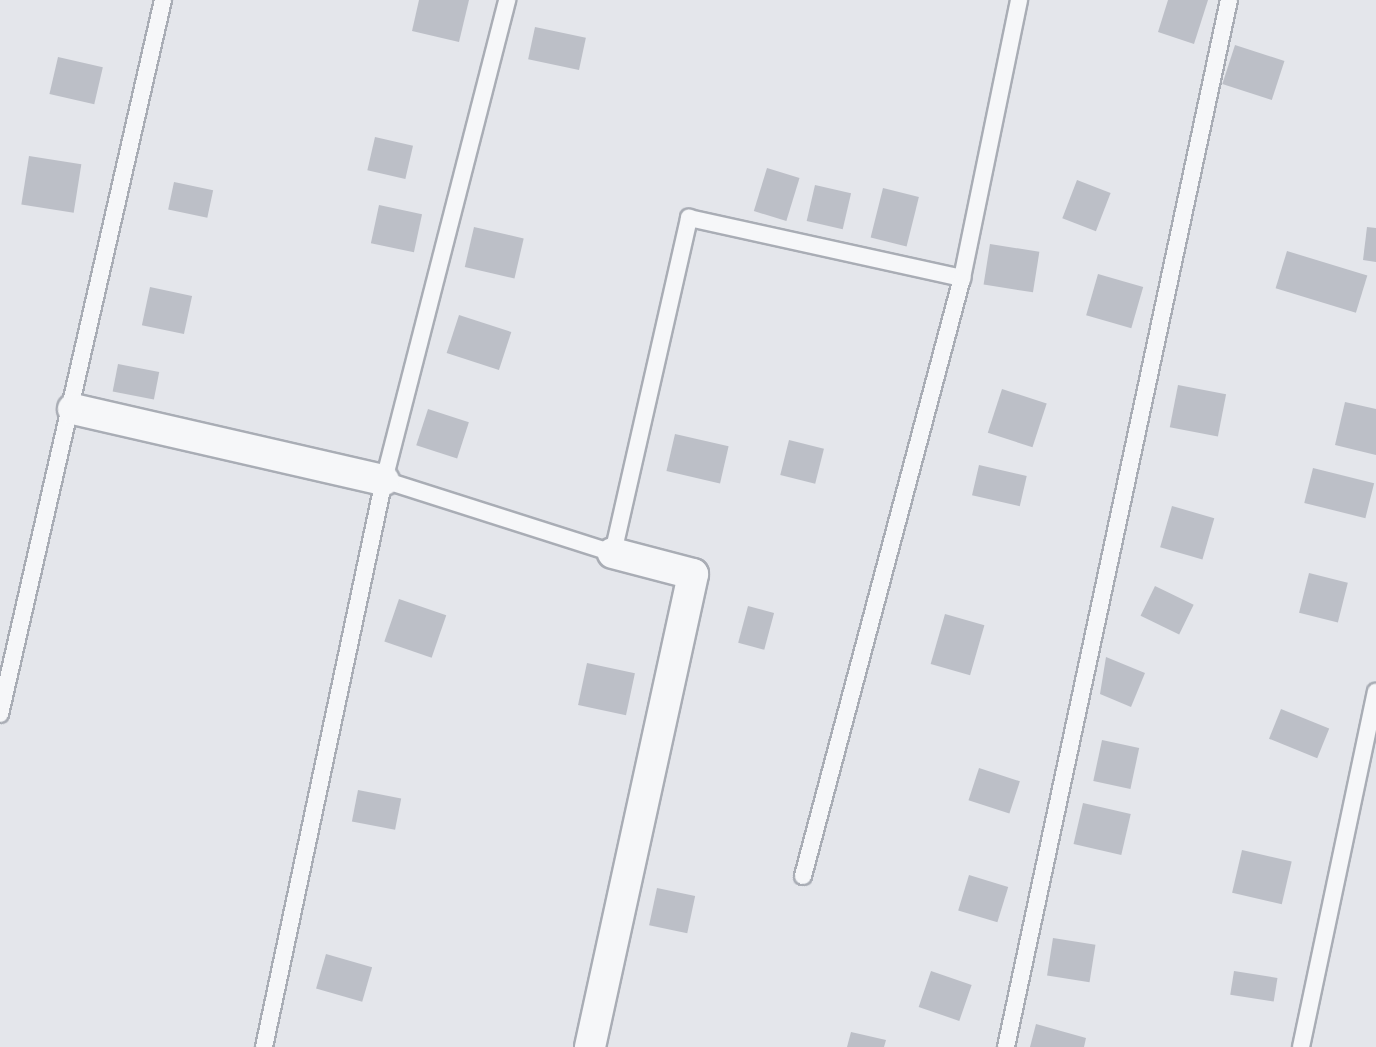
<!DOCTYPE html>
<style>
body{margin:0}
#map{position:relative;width:1376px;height:1047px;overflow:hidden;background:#e4e6eb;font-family:"PT Sans",sans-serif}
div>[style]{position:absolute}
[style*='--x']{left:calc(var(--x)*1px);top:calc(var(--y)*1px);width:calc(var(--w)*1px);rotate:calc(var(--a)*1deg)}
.building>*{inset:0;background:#bcbfc7;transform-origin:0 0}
.roads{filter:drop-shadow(2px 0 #a9adb5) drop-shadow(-2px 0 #a9adb5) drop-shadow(0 2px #a9adb5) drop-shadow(0 -2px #a9adb5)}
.lane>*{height:16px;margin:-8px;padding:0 8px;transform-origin:8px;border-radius:8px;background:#f6f7f9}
.street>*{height:30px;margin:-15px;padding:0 15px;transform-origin:15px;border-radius:15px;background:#f6f7f9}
span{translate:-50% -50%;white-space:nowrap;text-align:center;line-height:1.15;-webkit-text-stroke:6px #f4f5f8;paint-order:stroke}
</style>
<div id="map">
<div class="building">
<div style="clip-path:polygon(419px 0,469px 0,459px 42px,412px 31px)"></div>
<div style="clip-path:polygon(1168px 0,1208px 0,1194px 44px,1158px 32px)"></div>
<div style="left:535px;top:27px;width:52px;height:33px;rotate:12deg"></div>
<div style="left:1235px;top:45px;width:52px;height:41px;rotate:18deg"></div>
<div style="left:58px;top:57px;width:46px;height:38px;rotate:13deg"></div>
<div style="left:375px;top:137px;width:39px;height:34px;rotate:13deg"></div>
<div style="left:29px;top:156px;width:53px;height:49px;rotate:9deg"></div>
<div style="left:767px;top:168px;width:34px;height:45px;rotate:17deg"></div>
<div style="left:1077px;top:180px;width:36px;height:41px;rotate:21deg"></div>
<div style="left:174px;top:182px;width:40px;height:28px;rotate:12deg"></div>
<div style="left:815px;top:185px;width:37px;height:37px;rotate:13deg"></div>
<div style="left:883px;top:188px;width:37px;height:51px;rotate:14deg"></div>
<div style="left:379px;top:205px;width:44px;height:39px;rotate:12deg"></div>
<div style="left:474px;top:227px;width:51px;height:41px;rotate:13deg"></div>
<div style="clip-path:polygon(1367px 227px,1376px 228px,1376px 262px,1363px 260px)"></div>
<div style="left:990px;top:244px;width:50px;height:41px;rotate:9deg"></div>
<div style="left:1287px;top:251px;width:84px;height:39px;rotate:17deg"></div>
<div style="left:1098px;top:274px;width:47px;height:43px;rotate:16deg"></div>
<div style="left:150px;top:287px;width:43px;height:39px;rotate:12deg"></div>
<div style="left:459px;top:315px;width:55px;height:40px;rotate:18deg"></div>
<div style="left:118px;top:364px;width:42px;height:28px;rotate:11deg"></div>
<div style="left:1178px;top:385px;width:49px;height:43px;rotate:11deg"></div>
<div style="left:1002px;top:389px;width:47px;height:46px;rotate:18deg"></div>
<div style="clip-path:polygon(1345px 402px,1376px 409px,1376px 455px,1335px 445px)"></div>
<div style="left:428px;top:409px;width:43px;height:38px;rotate:18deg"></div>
<div style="left:675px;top:434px;width:55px;height:38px;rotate:13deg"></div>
<div style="left:789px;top:440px;width:36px;height:36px;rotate:14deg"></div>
<div style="left:979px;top:465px;width:49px;height:31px;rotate:13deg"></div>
<div style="left:1313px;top:468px;width:63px;height:36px;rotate:14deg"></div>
<div style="left:1172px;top:506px;width:44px;height:43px;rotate:16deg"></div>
<div style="left:1309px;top:573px;width:40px;height:41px;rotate:14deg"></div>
<div style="left:1155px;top:586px;width:43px;height:33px;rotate:26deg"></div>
<div style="left:399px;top:599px;width:50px;height:45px;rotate:19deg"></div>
<div style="left:748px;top:606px;width:27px;height:38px;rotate:15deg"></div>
<div style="left:945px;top:614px;width:41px;height:52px;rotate:16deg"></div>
<div style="clip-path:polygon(1106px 657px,1145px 673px,1131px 707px,1100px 694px)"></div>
<div style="left:587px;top:663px;width:49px;height:43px;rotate:12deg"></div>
<div style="left:1281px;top:709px;width:52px;height:32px;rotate:22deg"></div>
<div style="left:1102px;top:740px;width:38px;height:42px;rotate:12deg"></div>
<div style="left:979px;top:768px;width:43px;height:34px;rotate:18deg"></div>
<div style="left:358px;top:790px;width:44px;height:32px;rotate:11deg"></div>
<div style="left:1083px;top:803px;width:49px;height:42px;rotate:13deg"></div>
<div style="left:1242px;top:850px;width:51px;height:44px;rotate:13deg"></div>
<div style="left:969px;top:875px;width:41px;height:37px;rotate:17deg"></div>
<div style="left:657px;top:888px;width:39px;height:38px;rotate:12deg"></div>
<div style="left:1053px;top:938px;width:43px;height:38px;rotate:9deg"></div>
<div style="left:326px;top:954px;width:48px;height:36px;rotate:16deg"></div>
<div style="left:931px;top:971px;width:43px;height:38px;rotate:19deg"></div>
<div style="left:1234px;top:971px;width:44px;height:24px;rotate:9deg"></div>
<div style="clip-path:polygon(1036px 1024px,1086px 1038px,1084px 1047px,1030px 1047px)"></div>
<div style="clip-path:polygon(851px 1032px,886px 1040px,884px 1047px,847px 1047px)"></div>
</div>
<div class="roads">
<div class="lane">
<div style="--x:384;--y:480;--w:240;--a:17.7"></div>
<div style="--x:613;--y:553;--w:344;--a:-77.2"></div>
<div style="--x:689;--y:218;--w:280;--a:12.4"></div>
<div style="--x:0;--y:714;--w:732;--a:-77.14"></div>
<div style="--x:803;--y:876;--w:619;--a:-75.11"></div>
<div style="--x:962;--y:278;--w:284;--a:-78.4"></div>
<div style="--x:264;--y:1047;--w:580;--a:-78.05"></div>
<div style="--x:384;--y:480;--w:496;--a:-75.6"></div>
<div style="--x:1006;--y:1047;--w:1070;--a:-77.98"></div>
<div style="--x:1301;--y:1047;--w:363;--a:-78.1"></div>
</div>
<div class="street">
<div style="--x:73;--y:409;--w:319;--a:12.9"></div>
<div style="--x:590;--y:1047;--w:484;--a:-77.7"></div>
<div style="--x:693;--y:574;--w:83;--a:-165.3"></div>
</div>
</div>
</div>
